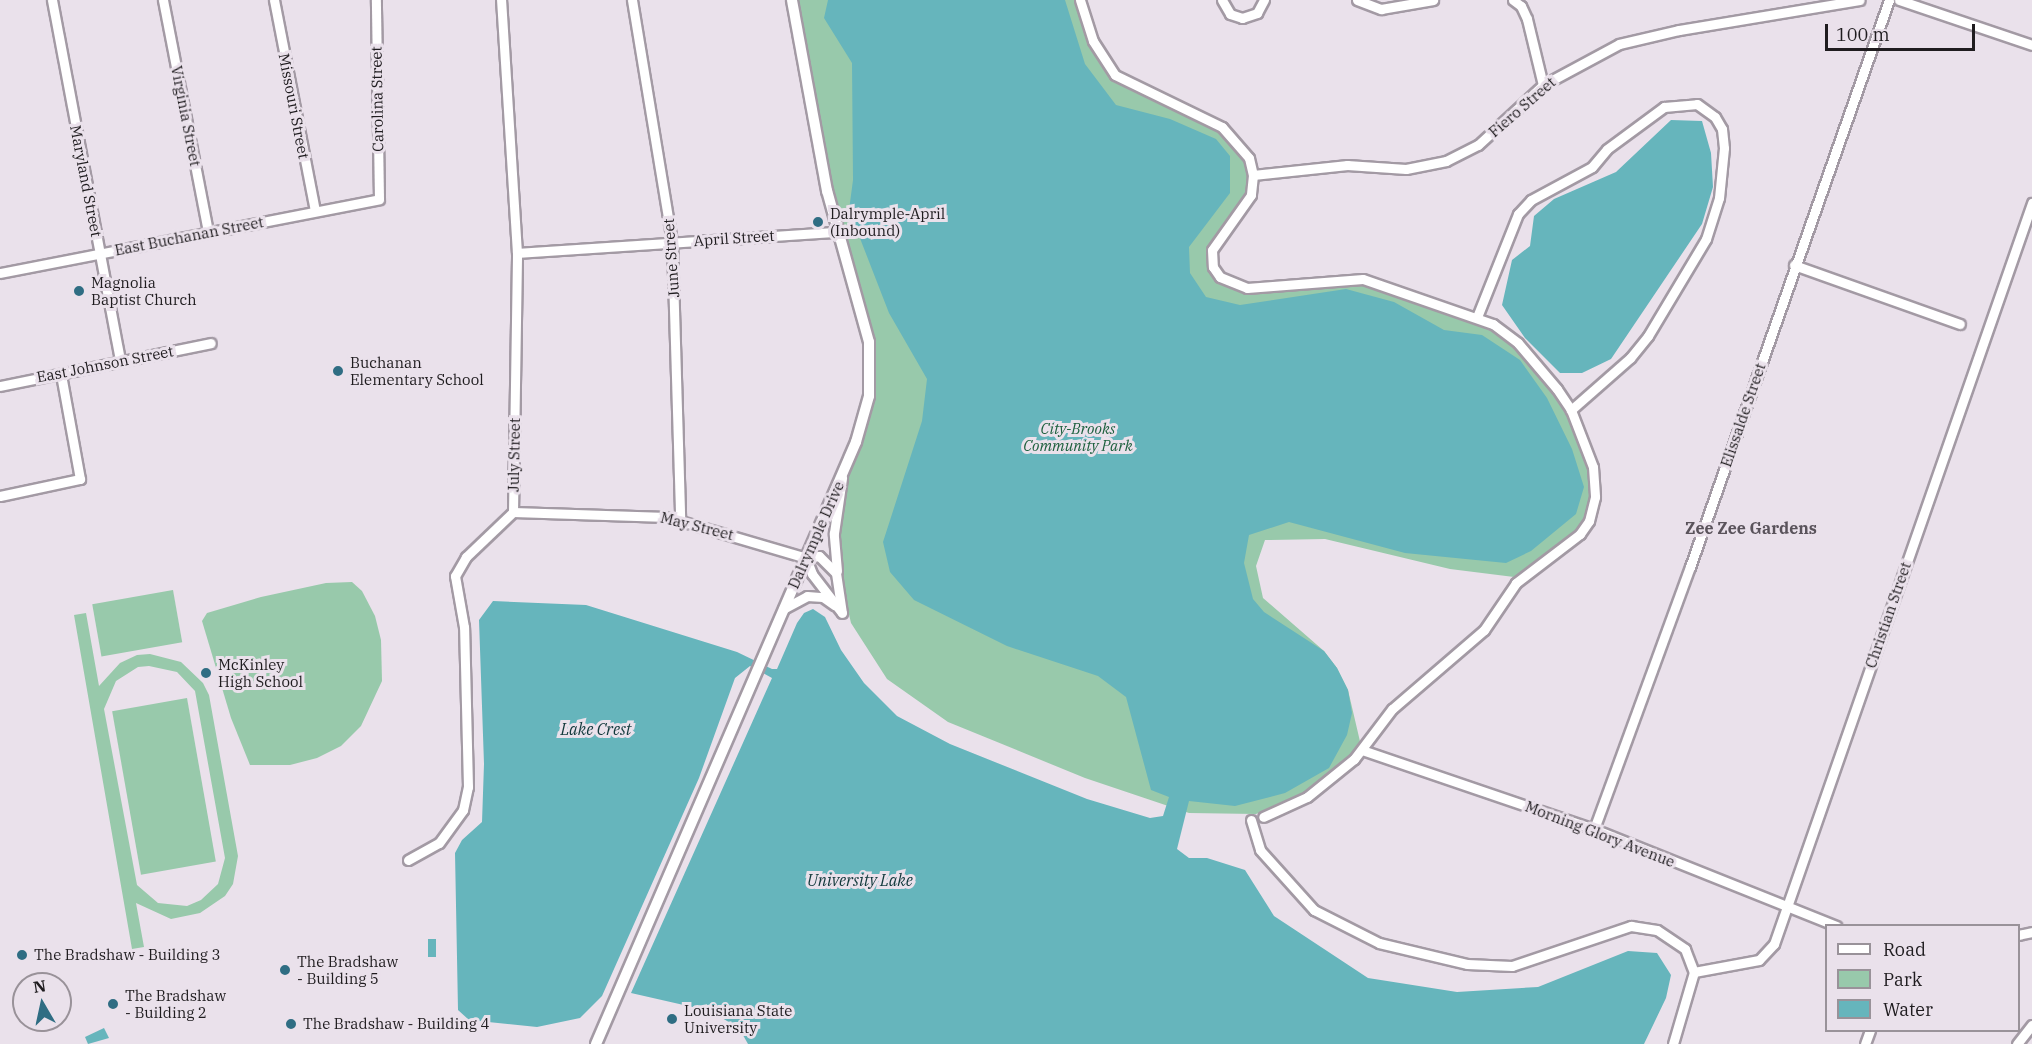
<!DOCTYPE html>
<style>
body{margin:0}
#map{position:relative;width:2032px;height:1044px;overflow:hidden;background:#eae1eb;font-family:"IBM Plex Serif",serif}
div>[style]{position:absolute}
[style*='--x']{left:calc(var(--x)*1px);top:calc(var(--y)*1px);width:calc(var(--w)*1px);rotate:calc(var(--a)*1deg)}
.green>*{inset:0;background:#98c9ab;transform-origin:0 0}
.water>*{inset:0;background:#66b5bc;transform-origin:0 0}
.roads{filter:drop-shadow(2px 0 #a39aa4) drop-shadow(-2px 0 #a39aa4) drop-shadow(0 2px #a39aa4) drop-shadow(0 -2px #a39aa4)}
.minor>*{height:9px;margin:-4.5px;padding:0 4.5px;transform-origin:4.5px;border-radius:4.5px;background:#fff}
.tertiary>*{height:10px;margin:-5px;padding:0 5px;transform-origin:5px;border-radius:5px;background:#fff}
.dots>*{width:16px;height:16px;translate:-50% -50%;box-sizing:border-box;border:3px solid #eae1eb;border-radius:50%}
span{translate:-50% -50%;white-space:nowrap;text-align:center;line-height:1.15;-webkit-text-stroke:6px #eae1eb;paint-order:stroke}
.street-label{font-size:15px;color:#1f1c1f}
.poi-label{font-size:15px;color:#1f1c1f}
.left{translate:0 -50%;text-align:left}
.park-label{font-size:15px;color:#1d603e;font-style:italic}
.neighbourhood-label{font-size:16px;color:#5a535b;font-weight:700}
.water-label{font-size:16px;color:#11383b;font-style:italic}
.legend{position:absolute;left:1825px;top:924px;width:195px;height:108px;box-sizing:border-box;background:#eae1eb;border:2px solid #999299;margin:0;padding:8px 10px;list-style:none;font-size:18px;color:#1f1c1f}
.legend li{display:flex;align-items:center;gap:12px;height:30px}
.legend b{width:30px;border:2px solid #999299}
.north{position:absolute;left:12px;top:972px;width:60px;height:60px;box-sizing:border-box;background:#eae1eb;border:2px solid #999299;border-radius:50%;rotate:351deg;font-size:16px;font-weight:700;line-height:24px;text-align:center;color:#1f1c1f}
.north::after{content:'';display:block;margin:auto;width:21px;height:27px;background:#2f6d83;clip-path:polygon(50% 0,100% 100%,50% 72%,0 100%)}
.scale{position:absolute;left:1825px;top:24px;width:150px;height:27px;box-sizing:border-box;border:3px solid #1f1c1f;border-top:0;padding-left:8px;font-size:18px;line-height:21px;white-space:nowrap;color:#1f1c1f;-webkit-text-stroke:4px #eae1eb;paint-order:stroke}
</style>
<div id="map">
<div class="green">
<div style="clip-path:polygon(793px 0,1081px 0,1108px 67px,1214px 123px,1244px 151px,1253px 182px,1211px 255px,1216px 272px,1247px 288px,1352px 278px,1484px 320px,1557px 389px,1593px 467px,1595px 497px,1585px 527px,1522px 578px,1450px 569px,1325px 539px,1265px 540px,1256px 566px,1263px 598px,1324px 651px,1337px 668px,1348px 690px,1362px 750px,1320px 789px,1256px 814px,1189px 813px,1085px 778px,948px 722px,887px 679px,851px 623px,834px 550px,843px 475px,867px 405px,871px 363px,837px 232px)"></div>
<div style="clip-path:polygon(352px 582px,362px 591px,375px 616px,381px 640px,382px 681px,361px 726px,341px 746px,317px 758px,290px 765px,250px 765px,231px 718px,202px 621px,207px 613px,261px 597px,326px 583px)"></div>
<div style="left:173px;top:590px;width:53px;height:82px;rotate:80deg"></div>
<div style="clip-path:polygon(evenodd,86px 613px,99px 686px,120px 663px,137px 655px,150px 654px,181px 662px,203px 683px,209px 695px,238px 856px,233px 884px,225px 896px,200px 913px,171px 919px,136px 903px,144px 947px,132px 949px,74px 615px,86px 613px,149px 666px,177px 672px,195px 691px,225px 858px,218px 884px,201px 900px,187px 906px,158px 903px,137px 885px,104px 709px,116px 681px,138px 667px,149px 666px)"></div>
<div style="left:187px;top:698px;width:166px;height:76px;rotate:80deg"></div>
</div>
<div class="water">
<div style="clip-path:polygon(828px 0,1065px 0,1085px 64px,1116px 105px,1170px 119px,1216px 139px,1230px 156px,1230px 193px,1189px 247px,1190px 273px,1206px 297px,1240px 305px,1346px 289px,1394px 302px,1444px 330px,1482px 335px,1520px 360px,1547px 398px,1572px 449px,1584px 487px,1576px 514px,1531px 551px,1506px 563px,1405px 553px,1289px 522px,1249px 535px,1244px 563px,1253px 599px,1264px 612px,1324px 651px,1337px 668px,1348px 690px,1352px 713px,1347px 735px,1329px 768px,1285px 793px,1235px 806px,1189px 801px,1177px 849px,1189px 858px,1207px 858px,1245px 870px,1274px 916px,1368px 978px,1457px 992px,1538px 987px,1628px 951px,1657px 953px,1671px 975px,1666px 998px,1644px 1044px,748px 1044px,739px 1028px,710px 1011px,631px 993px,772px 678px,750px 666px,735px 678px,699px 778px,602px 996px,580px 1018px,537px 1027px,469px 1020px,458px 1010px,455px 853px,462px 840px,482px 822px,484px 764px,479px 620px,493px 601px,586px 605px,737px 652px,772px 669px,777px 669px,797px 623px,804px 613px,813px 609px,825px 617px,841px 650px,864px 683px,897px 716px,950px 744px,1087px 799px,1150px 818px,1163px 816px,1169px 797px,1151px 790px,1126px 697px,1098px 676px,1007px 646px,914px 600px,890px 572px,883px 542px,922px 421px,927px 379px,889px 313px,849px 210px,853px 180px,852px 63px,824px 18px)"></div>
<div style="clip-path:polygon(1671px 120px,1702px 121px,1711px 153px,1713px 187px,1702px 224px,1611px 359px,1582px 373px,1560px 373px,1525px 338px,1502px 305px,1512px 260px,1530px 246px,1534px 216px,1554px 199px,1616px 172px)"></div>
<div style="left:428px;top:939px;width:8px;height:18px"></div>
<div style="clip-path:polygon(104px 1028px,109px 1038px,88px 1044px,85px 1037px)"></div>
</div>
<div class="roads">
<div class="minor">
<div style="--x:52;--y:0;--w:367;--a:79.3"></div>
<div style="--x:163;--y:0;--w:236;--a:79"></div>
<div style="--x:274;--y:0;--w:215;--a:79"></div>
<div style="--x:632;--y:0;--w:245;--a:80.6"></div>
<div style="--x:672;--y:242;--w:277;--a:88.3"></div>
<div style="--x:1080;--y:0;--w:43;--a:72.4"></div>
<div style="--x:1093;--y:41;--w:40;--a:57.1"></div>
<div style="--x:1115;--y:75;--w:119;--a:25.9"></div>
<div style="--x:1222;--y:127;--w:41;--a:48.9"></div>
<div style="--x:1249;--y:158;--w:17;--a:77"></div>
<div style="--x:1253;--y:175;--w:20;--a:96"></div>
<div style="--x:1251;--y:195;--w:67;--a:125.3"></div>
<div style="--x:1212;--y:250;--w:17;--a:87"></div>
<div style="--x:1213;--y:267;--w:12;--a:55"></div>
<div style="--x:1220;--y:277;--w:29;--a:22"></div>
<div style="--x:1247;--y:288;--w:116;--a:-4.4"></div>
<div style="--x:1363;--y:279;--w:138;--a:19.1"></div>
<div style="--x:1493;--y:324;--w:31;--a:37"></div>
<div style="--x:1518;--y:343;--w:60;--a:49.7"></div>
<div style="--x:1557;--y:389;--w:25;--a:56"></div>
<div style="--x:1571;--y:410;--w:61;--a:68.9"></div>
<div style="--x:1593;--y:467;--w:30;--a:86"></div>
<div style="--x:1595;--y:497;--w:25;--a:104"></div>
<div style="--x:1589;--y:521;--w:16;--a:125"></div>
<div style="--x:1580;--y:534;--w:81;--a:142.6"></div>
<div style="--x:1516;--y:583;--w:57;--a:124.2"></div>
<div style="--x:1484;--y:630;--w:121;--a:139.3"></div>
<div style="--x:1392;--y:709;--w:63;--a:127.2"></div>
<div style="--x:1354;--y:759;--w:60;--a:141"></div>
<div style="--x:1307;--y:797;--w:48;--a:155.6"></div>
<div style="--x:1222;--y:0;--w:16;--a:60"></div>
<div style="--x:1230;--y:14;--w:13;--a:18"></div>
<div style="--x:1242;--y:18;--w:16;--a:-18"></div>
<div style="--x:1257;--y:13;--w:15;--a:-62"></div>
<div style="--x:1357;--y:0;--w:26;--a:21"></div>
<div style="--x:1381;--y:9;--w:53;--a:-9.8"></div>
<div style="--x:1513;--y:0;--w:10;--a:37"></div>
<div style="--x:1521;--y:6;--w:14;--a:65"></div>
<div style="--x:1527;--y:19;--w:68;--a:76.4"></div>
<div style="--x:1899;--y:0;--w:140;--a:18.7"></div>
<div style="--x:1253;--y:175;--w:95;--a:-6.1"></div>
<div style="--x:1347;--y:165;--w:59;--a:3.9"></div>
<div style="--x:1406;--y:169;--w:41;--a:-11.3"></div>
<div style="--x:1446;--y:161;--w:36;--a:-27"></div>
<div style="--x:1478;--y:145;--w:88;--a:-42.7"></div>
<div style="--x:1543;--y:85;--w:86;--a:-28.3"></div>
<div style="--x:1619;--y:44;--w:62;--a:-13.1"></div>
<div style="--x:1679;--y:30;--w:183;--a:-9.4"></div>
<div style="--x:517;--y:253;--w:328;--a:-3.8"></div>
<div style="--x:1794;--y:265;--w:176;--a:19.6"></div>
<div style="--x:0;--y:273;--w:386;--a:-11"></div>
<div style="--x:379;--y:199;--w:199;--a:-90.9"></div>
<div style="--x:1477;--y:317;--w:111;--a:-68.3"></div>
<div style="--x:1518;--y:214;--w:19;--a:-47"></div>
<div style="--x:1531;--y:200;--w:69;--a:-28.4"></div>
<div style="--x:1592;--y:167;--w:23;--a:-50"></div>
<div style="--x:1607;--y:149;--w:71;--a:-36.4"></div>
<div style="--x:1664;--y:107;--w:33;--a:-5"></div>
<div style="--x:1697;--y:104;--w:22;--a:36"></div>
<div style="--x:1715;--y:117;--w:14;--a:60"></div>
<div style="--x:1722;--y:129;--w:19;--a:84"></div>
<div style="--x:1724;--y:148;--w:50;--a:95.7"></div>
<div style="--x:1719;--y:198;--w:43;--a:107.6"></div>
<div style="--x:1706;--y:239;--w:113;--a:120.9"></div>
<div style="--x:1648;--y:336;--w:28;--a:129"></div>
<div style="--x:1630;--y:358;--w:79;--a:138.6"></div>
<div style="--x:0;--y:386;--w:215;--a:-11.5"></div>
<div style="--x:0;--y:496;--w:82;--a:-12"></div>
<div style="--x:80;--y:479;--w:107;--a:-100.3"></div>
<div style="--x:513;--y:512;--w:154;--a:1.9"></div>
<div style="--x:667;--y:517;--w:145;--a:16.4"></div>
<div style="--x:806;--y:558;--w:13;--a:-9"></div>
<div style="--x:819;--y:556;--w:24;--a:45"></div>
<div style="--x:836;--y:573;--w:40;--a:81.5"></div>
<div style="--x:806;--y:558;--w:17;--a:69"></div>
<div style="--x:812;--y:574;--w:49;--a:52.4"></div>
<div style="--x:837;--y:571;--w:38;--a:-95"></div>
<div style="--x:834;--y:533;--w:56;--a:-81.7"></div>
<div style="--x:783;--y:609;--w:27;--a:-28"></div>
<div style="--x:807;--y:596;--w:16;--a:4"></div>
<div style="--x:823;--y:597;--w:14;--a:36"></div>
<div style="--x:1362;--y:750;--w:245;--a:18.8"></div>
<div style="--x:1594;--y:829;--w:261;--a:21.8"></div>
<div style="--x:1251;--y:820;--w:31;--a:73"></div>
<div style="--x:1260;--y:850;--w:81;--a:48"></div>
<div style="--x:1314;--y:910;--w:73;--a:26.9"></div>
<div style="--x:1379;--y:943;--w:90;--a:13.4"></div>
<div style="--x:1467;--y:964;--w:45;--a:2.5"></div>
<div style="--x:1512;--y:966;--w:126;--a:-18.6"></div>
<div style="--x:1631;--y:926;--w:26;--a:9"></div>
<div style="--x:1657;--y:930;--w:34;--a:34"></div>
<div style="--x:1685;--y:949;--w:25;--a:69"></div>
<div style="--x:1694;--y:972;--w:75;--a:106.3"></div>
<div style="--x:1594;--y:829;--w:279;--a:-69.9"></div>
<div style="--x:1690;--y:567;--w:601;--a:-70.66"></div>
<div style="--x:408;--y:860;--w:35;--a:-29"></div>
<div style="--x:439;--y:843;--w:41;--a:-54"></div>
<div style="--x:463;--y:810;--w:24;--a:-78"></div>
<div style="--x:468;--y:787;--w:160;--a:-91.4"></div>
<div style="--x:464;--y:627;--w:52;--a:-100"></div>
<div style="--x:455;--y:576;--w:22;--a:-60"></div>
<div style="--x:466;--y:557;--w:65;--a:-43.8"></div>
<div style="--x:513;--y:512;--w:259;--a:-89.1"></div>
<div style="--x:517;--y:253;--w:254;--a:-93.6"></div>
<div style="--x:2018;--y:935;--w:14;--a:-12"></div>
<div style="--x:1694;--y:972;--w:66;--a:-10.5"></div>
<div style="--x:1759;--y:960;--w:22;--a:-47"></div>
<div style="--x:1774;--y:944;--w:785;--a:-70.8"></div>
<div style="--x:1865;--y:1044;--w:15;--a:-70"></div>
<div style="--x:2017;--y:1044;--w:24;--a:-52"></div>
</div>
<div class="tertiary">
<div style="--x:596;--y:1044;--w:656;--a:-66.64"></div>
<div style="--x:856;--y:442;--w:48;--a:-74.2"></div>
<div style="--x:869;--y:396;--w:54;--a:-90"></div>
<div style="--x:869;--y:342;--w:157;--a:-105.5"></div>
<div style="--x:827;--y:191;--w:194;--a:-100.4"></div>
</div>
</div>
<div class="dots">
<div style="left:818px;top:222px;background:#2f6d83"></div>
<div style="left:79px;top:291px;background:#2f6d83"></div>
<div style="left:338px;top:371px;background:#2f6d83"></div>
<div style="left:206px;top:673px;background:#2f6d83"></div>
<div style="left:22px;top:955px;background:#2f6d83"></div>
<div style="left:285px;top:970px;background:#2f6d83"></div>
<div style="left:113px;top:1004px;background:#2f6d83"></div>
<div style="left:672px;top:1019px;background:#2f6d83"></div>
<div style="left:291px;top:1024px;background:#2f6d83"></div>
</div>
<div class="street-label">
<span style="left:377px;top:99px;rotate:-91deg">Carolina Street</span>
<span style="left:294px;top:106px;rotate:79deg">Missouri Street</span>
<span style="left:1522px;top:107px;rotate:-41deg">Fiero Street</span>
<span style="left:186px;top:116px;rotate:79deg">Virginia Street</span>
<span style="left:86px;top:181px;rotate:79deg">Maryland Street</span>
<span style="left:189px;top:236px;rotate:-11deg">East Buchanan Street</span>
<span style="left:734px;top:238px;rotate:-4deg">April Street</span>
<span style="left:671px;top:258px;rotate:-94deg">June Street</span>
<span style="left:105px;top:364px;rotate:-11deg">East Johnson Street</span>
<span style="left:1743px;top:415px;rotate:-71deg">Elissalde Street</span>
<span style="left:514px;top:455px;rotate:-89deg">July Street</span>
<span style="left:697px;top:526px;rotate:14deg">May Street</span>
<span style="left:816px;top:535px;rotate:-66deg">Dalrymple Drive</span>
<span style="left:1888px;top:615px;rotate:-71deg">Christian Street</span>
<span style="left:1600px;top:834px;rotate:21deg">Morning Glory Avenue</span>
</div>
<div class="poi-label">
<span class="left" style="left:830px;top:222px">Dalrymple-April<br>(Inbound)</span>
<span class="left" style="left:91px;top:291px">Magnolia<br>Baptist Church</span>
<span class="left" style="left:350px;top:371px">Buchanan<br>Elementary School</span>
<span class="left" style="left:218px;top:673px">McKinley<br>High School</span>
<span class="left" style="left:34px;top:955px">The Bradshaw - Building 3</span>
<span class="left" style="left:297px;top:970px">The Bradshaw<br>- Building 5</span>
<span class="left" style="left:125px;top:1004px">The Bradshaw<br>- Building 2</span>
<span class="left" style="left:684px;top:1019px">Louisiana State<br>University</span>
<span class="left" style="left:303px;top:1024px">The Bradshaw - Building 4</span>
</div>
<div class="park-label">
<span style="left:1078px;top:437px">City-Brooks<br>Community Park</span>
</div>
<div class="neighbourhood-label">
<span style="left:1751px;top:528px">Zee Zee Gardens</span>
</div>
<div class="water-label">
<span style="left:596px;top:729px">Lake Crest</span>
<span style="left:860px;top:880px">University Lake</span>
</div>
<ul class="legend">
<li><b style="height:8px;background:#fff"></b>Road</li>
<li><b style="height:16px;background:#98c9ab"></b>Park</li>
<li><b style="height:16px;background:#66b5bc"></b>Water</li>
</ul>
<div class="north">N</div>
<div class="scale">100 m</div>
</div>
